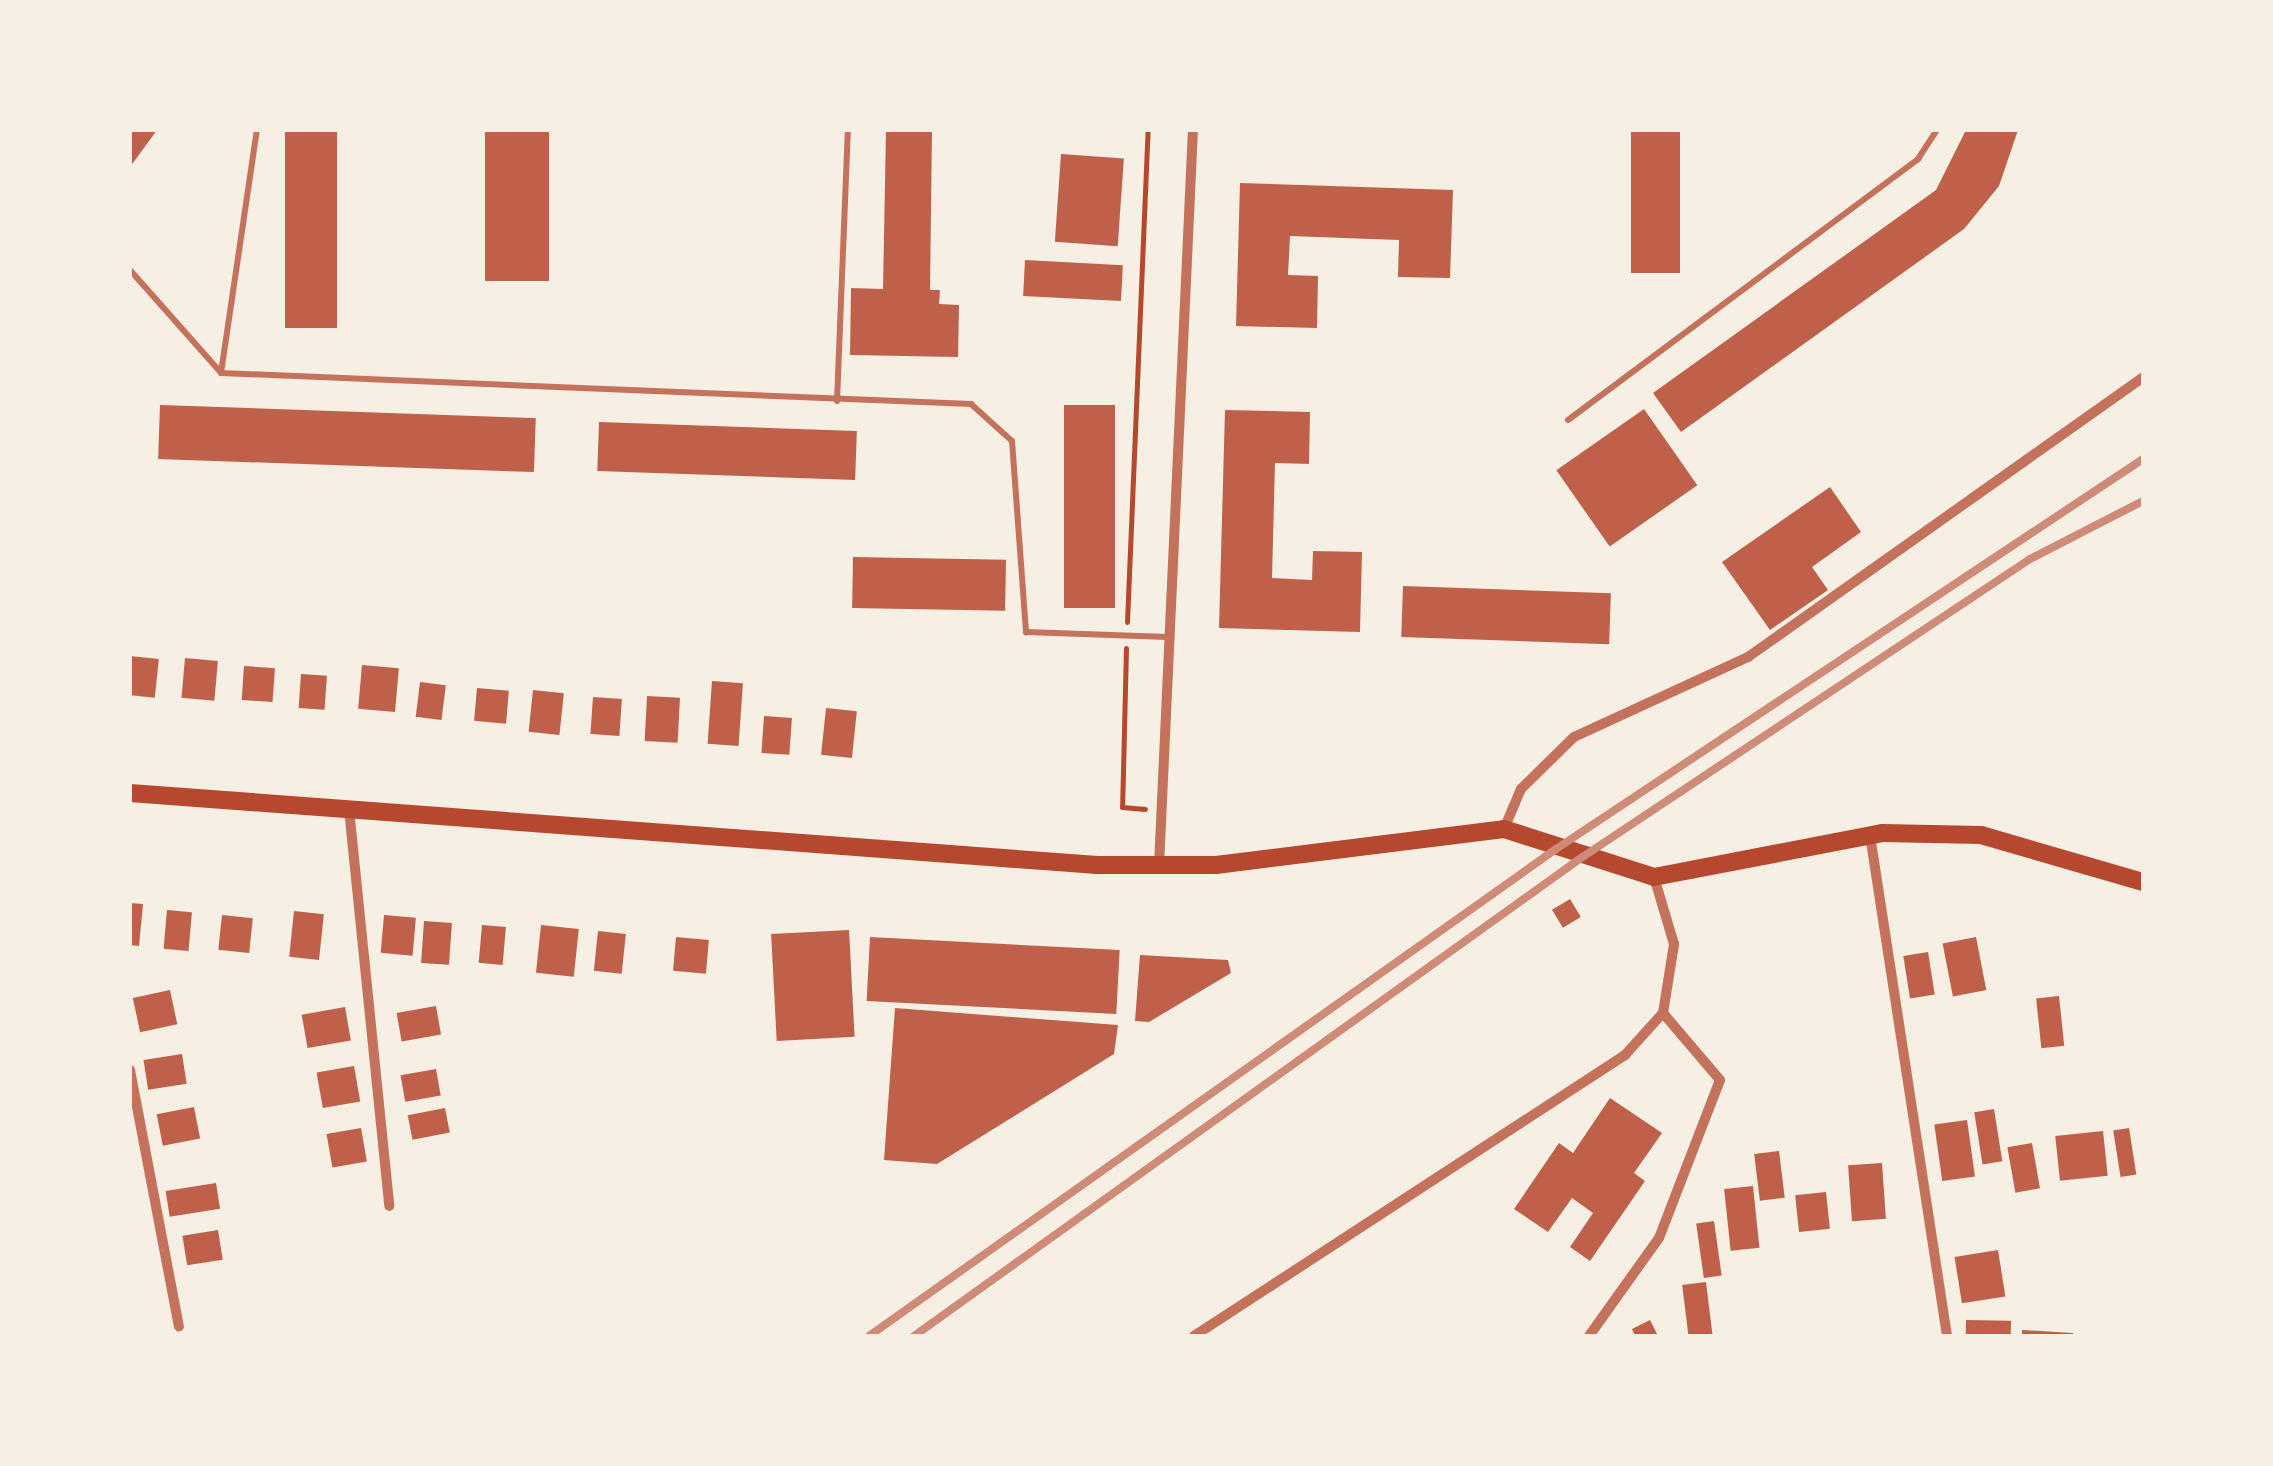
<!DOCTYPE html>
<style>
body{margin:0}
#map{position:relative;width:2273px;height:1466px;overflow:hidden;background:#f6efe4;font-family:"PT Sans Narrow",sans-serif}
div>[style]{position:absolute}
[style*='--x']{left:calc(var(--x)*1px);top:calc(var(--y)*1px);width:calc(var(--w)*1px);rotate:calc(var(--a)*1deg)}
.building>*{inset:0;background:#bf614a;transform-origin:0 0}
.path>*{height:5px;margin:-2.5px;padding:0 2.5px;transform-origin:2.5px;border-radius:2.5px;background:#b5482f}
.service>*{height:6px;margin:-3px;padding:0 3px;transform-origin:3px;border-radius:3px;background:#c5725c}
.minor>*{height:10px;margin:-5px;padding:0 5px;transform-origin:5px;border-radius:5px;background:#c5725c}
.secondary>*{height:18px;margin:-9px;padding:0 9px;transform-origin:9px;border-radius:9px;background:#b5482f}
.rail>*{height:8px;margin:-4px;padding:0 4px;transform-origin:4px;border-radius:4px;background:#cf8b77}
span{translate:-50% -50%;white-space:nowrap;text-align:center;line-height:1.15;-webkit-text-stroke:8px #f6efe4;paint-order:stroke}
.frame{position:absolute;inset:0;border:132px solid #f6efe4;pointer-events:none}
</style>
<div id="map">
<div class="building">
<div style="clip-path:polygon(130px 130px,157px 130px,130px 167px)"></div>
<div style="left:285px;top:130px;width:52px;height:198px"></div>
<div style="left:485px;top:130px;width:64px;height:151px"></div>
<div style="clip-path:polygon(886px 130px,932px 130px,930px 290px,940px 290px,939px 304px,959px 305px,958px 357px,850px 355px,851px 288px,883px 289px)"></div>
<div style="left:1631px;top:130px;width:49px;height:143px"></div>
<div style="clip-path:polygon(1966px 130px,2018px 130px,1999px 186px,1964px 229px,1681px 432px,1653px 393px,1936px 190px)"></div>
<div style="left:1061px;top:154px;width:63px;height:88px;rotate:4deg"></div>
<div style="clip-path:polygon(1240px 183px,1453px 190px,1450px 278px,1398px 277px,1399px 240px,1290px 236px,1288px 275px,1318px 276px,1317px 328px,1236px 326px)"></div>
<div style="left:1025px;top:260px;width:98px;height:36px;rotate:3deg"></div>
<div style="left:160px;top:405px;width:376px;height:54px;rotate:2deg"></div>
<div style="left:1064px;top:405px;width:51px;height:203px"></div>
<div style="left:1644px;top:409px;width:93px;height:107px;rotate:55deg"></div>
<div style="clip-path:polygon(1225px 410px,1310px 412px,1309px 464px,1275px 463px,1272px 578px,1312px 580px,1313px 551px,1362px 552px,1360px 632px,1219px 628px)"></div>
<div style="left:599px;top:422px;width:258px;height:49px;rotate:2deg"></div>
<div style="clip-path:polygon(1830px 487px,1861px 532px,1812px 567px,1828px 590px,1770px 630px,1722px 562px)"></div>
<div style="left:853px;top:557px;width:153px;height:51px;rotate:1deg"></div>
<div style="left:1403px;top:586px;width:208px;height:51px;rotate:2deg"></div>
<div style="left:130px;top:656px;width:29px;height:39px;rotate:6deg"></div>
<div style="left:185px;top:658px;width:33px;height:40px;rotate:5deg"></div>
<div style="left:362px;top:665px;width:37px;height:44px;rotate:5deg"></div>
<div style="left:244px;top:666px;width:31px;height:34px;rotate:4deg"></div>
<div style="left:301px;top:674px;width:26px;height:34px;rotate:4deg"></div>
<div style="left:712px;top:681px;width:31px;height:63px;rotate:4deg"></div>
<div style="left:420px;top:682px;width:26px;height:35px;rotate:7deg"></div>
<div style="left:477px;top:688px;width:32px;height:33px;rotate:5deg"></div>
<div style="left:533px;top:690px;width:31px;height:42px;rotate:6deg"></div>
<div style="left:647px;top:696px;width:33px;height:45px;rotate:3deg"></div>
<div style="left:593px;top:697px;width:29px;height:37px;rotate:4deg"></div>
<div style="left:826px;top:708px;width:31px;height:47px;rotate:6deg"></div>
<div style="left:764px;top:716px;width:28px;height:37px;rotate:4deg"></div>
<div style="left:1570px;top:899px;width:21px;height:21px;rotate:59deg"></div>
<div style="clip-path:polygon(130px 903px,143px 904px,139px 946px,130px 945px)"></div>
<div style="left:167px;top:910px;width:25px;height:39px;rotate:5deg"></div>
<div style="left:294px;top:911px;width:30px;height:46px;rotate:6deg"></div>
<div style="left:222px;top:915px;width:31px;height:35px;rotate:6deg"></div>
<div style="left:384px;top:915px;width:32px;height:38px;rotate:5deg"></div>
<div style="left:424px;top:921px;width:28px;height:42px;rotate:4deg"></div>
<div style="left:482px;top:925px;width:24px;height:38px;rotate:5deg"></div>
<div style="left:541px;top:925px;width:38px;height:48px;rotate:6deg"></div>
<div style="left:849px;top:930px;width:107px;height:78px;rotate:87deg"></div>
<div style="left:598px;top:931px;width:28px;height:40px;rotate:6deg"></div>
<div style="left:676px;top:937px;width:33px;height:34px;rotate:5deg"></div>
<div style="left:870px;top:937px;width:250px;height:64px;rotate:3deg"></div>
<div style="left:1976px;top:937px;width:54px;height:34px;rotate:79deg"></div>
<div style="left:1928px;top:952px;width:43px;height:25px;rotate:81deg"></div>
<div style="clip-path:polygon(1140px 955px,1228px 960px,1231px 973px,1149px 1022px,1135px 1021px)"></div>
<div style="left:170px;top:990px;width:35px;height:38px;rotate:78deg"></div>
<div style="left:2059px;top:996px;width:50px;height:23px;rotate:84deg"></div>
<div style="left:436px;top:1006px;width:29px;height:40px;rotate:80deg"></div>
<div style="left:345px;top:1007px;width:34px;height:44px;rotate:80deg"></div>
<div style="clip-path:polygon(895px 1008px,1118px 1025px,1114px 1054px,937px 1164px,884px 1160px)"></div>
<div style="left:182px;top:1054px;width:30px;height:39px;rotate:81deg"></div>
<div style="left:354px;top:1066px;width:36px;height:38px;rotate:80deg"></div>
<div style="left:436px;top:1069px;width:27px;height:36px;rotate:80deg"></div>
<div style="clip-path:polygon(1610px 1098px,1662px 1133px,1634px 1173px,1645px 1181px,1590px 1261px,1570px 1247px,1593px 1213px,1572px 1198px,1548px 1232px,1514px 1209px,1559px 1143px,1573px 1153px)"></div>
<div style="left:194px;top:1107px;width:32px;height:38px;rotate:79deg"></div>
<div style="left:445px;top:1108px;width:25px;height:38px;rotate:79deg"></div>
<div style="left:1994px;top:1109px;width:53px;height:20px;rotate:81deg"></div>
<div style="left:1967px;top:1120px;width:57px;height:33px;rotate:82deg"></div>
<div style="left:361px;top:1128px;width:34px;height:35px;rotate:80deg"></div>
<div style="left:2129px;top:1128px;width:47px;height:16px;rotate:81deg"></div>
<div style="left:2103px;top:1131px;width:45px;height:48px;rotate:84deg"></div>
<div style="left:2032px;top:1143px;width:46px;height:25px;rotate:80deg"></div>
<div style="left:1779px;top:1151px;width:47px;height:25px;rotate:83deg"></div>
<div style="left:1882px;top:1163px;width:56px;height:34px;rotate:86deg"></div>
<div style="left:216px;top:1183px;width:26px;height:51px;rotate:81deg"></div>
<div style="left:1753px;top:1186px;width:62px;height:29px;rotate:84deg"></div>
<div style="left:1826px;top:1192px;width:37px;height:31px;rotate:84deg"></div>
<div style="left:1714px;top:1221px;width:55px;height:18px;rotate:82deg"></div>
<div style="left:218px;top:1230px;width:30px;height:36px;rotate:81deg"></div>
<div style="left:1998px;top:1250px;width:47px;height:44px;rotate:81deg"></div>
<div style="left:1706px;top:1282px;width:54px;height:24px;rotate:83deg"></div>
<div style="clip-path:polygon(1650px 1320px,1658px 1336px,1635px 1336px,1632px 1329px)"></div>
<div style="left:1966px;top:1320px;width:45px;height:16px;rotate:1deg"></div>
<div style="clip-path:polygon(2022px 1330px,2073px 1333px,2073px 1336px,2022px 1336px)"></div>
</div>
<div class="path">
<div style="--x:1127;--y:622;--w:492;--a:-87.6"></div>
<div style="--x:1126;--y:648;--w:159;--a:91.4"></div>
<div style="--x:1122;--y:807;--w:23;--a:5"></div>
</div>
<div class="service">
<div style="--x:130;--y:270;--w:137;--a:48.5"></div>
<div style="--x:221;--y:373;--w:751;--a:2.37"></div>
<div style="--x:971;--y:404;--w:55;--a:42.1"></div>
<div style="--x:1012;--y:441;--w:192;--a:85.8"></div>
<div style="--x:1026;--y:632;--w:142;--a:2"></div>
<div style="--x:221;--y:373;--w:246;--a:-81.6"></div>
<div style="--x:837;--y:401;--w:271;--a:-87.7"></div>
<div style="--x:1568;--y:420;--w:437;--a:-36.7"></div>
<div style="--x:1918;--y:159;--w:35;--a:-57"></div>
</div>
<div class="minor">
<div style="--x:349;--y:809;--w:399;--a:84.2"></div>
<div style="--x:1504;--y:829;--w:43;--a:-67"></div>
<div style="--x:1521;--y:789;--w:74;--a:-44.5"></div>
<div style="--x:1574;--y:737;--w:192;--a:-24.7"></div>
<div style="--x:1748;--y:657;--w:484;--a:-35.3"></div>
<div style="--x:1870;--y:835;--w:507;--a:81.26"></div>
<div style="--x:1159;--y:866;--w:737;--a:-87.36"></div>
<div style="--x:130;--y:1070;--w:261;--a:79.2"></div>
<div style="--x:1194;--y:1336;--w:515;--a:-33.1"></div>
<div style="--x:1625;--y:1055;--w:57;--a:-47.9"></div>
<div style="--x:1663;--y:1013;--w:70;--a:-80.9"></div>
<div style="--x:1674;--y:944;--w:70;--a:-106.6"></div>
<div style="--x:1589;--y:1336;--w:120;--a:-54.5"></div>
<div style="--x:1659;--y:1238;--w:169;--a:-68.9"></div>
<div style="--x:1720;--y:1080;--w:88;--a:-130.4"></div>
</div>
<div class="secondary">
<div style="--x:130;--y:793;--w:970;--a:4.26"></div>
<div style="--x:1097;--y:865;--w:119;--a:0"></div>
<div style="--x:1216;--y:865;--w:290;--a:-7.1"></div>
<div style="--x:1504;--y:829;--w:157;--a:17.7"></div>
<div style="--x:1654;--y:877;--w:232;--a:-10.9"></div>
<div style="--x:1882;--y:833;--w:99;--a:1.2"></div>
<div style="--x:1981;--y:835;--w:169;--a:16.2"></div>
</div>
<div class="rail">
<div style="--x:869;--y:1336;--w:842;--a:-35.33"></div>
<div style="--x:1556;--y:849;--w:705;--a:-33.6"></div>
<div style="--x:914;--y:1336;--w:821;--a:-35.63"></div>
<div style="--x:1581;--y:858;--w:539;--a:-33.66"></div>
<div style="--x:2030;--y:559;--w:127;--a:-27.2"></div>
</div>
<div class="frame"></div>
</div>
